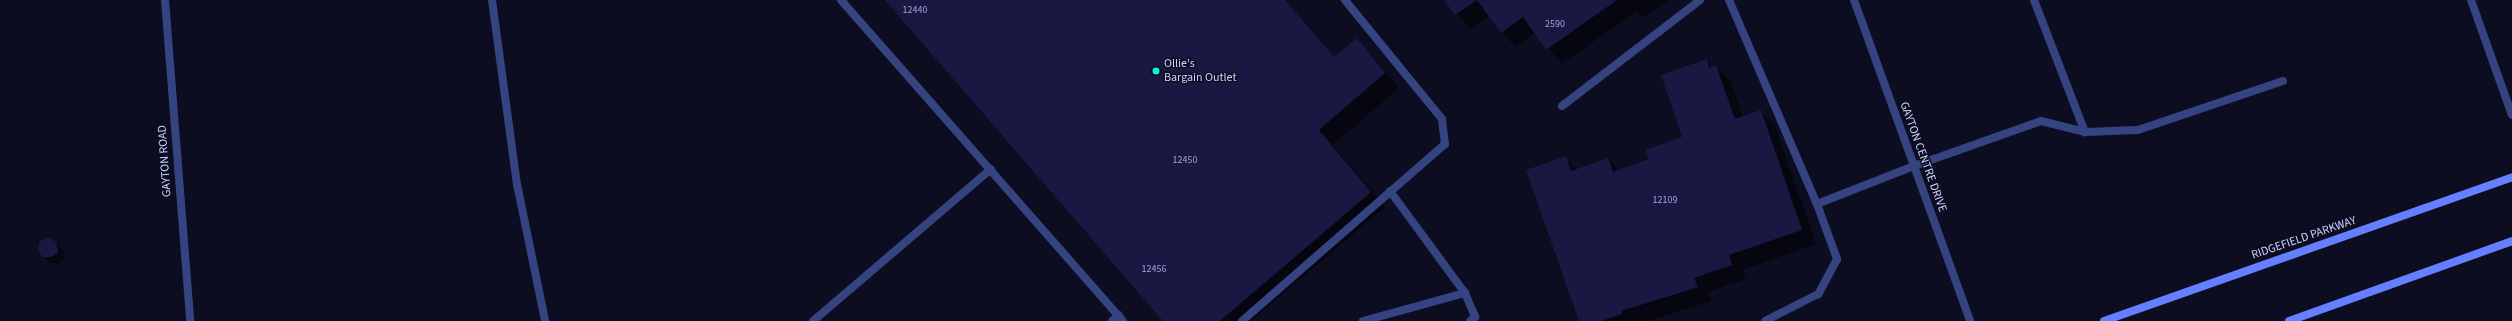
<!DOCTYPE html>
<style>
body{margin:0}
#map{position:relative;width:2512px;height:321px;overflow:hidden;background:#0d0d21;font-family:"Source Sans 3",sans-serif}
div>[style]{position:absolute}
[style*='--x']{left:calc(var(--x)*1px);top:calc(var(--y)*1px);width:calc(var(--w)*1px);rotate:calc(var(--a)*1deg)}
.shadow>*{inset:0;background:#0007}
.building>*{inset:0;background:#181843}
.service>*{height:8px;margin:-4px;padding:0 4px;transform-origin:4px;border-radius:4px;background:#364381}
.minor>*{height:8px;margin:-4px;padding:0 4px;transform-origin:4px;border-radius:4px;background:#364381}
.tertiary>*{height:8px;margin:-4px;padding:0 4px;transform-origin:4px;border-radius:4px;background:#364381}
.secondary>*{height:8px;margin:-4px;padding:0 4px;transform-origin:4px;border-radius:4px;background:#647fff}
.dots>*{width:11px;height:11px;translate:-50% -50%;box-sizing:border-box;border:2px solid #0d0d21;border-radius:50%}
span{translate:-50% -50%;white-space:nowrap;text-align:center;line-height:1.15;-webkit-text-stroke:3px #0d0d21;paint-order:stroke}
.number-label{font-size:10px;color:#a0a3d0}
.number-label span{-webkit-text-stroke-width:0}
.poi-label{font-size:12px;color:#cdd1ff}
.left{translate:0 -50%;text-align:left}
.street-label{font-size:12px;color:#cdd1ff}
</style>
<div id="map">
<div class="shadow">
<div style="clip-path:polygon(887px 0,1285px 0,1335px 58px,1357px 39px,1399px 88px,1333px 145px,1385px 207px,1251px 321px,1165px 321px)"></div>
<div style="clip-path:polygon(1445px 0,1669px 0,1644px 18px,1637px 11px,1562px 64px,1535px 33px,1516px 47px,1502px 33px,1490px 15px,1470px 29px)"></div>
<div style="clip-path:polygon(1706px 60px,1713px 67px,1716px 66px,1731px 81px,1743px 117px,1760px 111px,1775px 126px,1816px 244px,1742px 270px,1746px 279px,1708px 292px,1712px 301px,1648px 321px,1580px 321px,1566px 158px,1578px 170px,1608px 159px,1620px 171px,1650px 160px,1684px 137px)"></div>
<div style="clip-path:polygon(56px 243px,63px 250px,64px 260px,58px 264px,50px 263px,43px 256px)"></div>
</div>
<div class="building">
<div style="clip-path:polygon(885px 0,1285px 0,1334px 57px,1357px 38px,1385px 73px,1319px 130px,1371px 192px,1220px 321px,1163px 321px)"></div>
<div style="clip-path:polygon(1444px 0,1477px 0,1455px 15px)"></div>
<div style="clip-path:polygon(1477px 0,1617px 0,1546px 50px,1523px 17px,1501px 33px)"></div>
<div style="clip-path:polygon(1707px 59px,1709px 68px,1716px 65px,1735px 119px,1761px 110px,1802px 230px,1729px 255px,1732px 265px,1694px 278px,1698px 287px,1621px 311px,1622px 314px,1601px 321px,1579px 321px,1526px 170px,1566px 156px,1571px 171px,1608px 158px,1613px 172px,1649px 159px,1645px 150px,1682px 137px,1661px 75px)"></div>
<div style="clip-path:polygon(49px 237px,56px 242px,58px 253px,51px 257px,42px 257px,38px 249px,40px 241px)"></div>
</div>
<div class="service">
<div style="--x:492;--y:0;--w:186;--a:82.3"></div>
<div style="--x:517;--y:184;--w:140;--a:78.4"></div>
<div style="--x:841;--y:0;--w:427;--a:48.7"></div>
<div style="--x:1729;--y:0;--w:222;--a:66.7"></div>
<div style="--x:1817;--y:204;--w:59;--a:70"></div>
<div style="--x:1837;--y:259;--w:40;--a:118"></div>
<div style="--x:1818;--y:294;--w:59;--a:153"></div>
<div style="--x:2034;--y:0;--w:142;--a:68.9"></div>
<div style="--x:1562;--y:106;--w:174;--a:-37.5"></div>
<div style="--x:1390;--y:191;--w:127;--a:53.7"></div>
<div style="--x:1465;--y:293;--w:26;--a:67"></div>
<div style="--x:1475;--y:317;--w:6;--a:141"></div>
<div style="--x:1817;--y:204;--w:104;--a:-21.4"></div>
<div style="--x:1914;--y:166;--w:135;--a:-19.5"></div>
<div style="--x:2041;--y:121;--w:45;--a:14"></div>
<div style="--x:2085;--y:132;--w:53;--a:-2.2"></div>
<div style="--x:2138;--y:130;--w:153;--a:-18.7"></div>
<div style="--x:813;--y:321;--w:234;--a:-40.5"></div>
<div style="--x:1112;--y:321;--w:9;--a:-41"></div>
<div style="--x:1242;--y:321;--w:269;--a:-41.1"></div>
<div style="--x:1445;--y:144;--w:25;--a:-97"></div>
<div style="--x:1442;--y:119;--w:154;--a:-129.2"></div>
<div style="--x:1363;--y:321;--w:106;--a:-15.4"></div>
</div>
<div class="minor">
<div style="--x:1854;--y:0;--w:341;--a:70.1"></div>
<div style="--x:2471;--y:0;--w:122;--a:70.4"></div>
</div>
<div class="tertiary">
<div style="--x:165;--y:0;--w:322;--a:85.5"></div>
</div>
<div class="secondary">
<div style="--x:2104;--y:321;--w:433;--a:-19.4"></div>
<div style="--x:2289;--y:321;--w:237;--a:-19.7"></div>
</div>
<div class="dots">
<div style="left:1156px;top:71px;background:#00f8df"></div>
</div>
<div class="number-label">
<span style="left:915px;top:11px">12440</span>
<span style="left:1555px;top:25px">2590</span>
<span style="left:1185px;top:161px">12450</span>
<span style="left:1665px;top:201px">12109</span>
<span style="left:1154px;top:270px">12456</span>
</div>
<div class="poi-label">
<span class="left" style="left:1164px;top:71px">Ollie's<br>Bargain Outlet</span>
</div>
<div class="street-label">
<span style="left:1923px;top:157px;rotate:70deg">GAYTON CENTRE DRIVE</span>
<span style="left:165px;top:161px;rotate:-94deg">GAYTON ROAD</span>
<span style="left:2304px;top:238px;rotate:-19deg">RIDGEFIELD PARKWAY</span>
</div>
</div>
